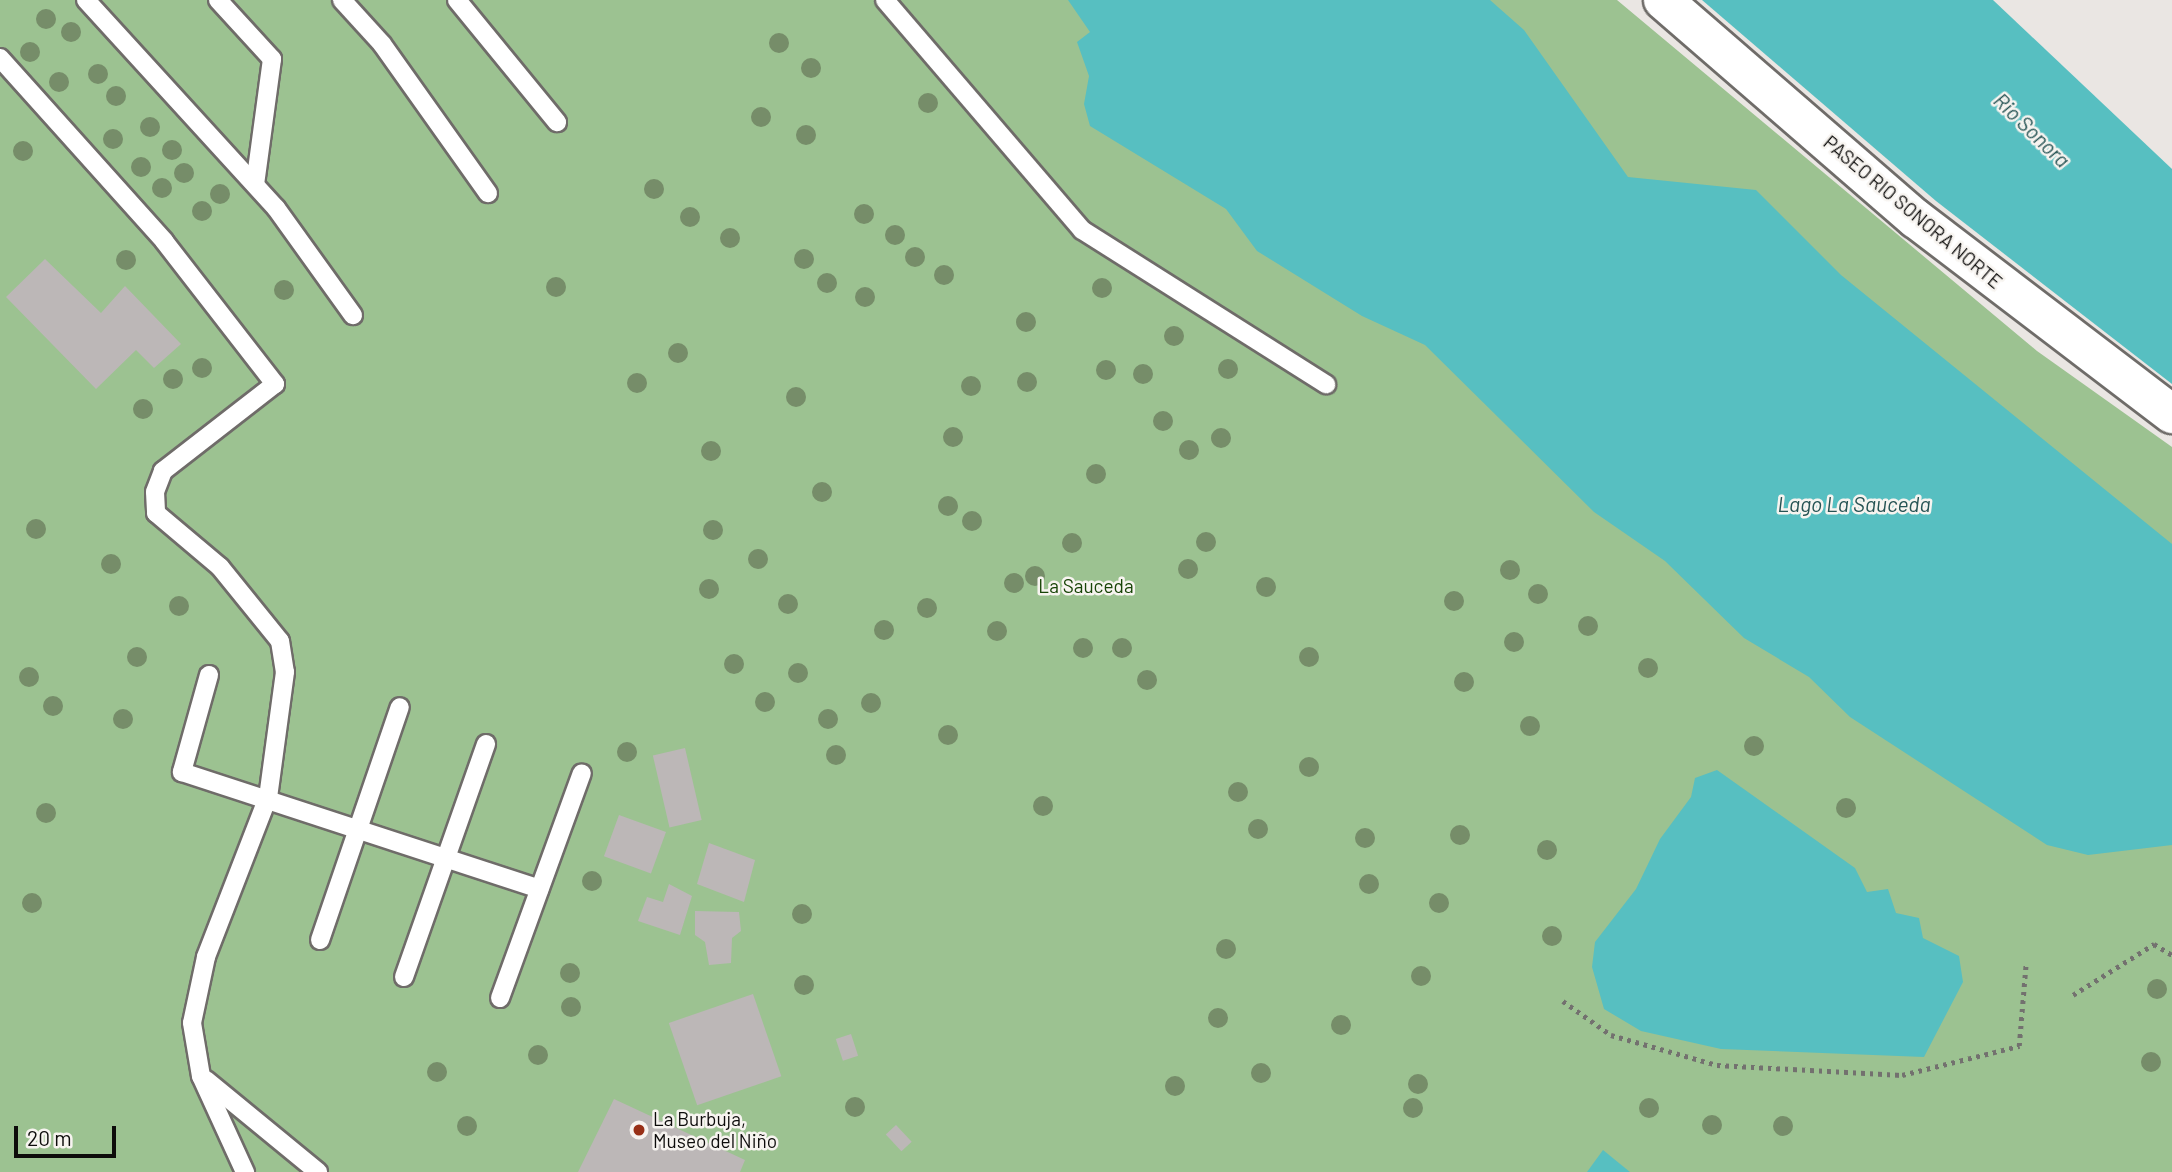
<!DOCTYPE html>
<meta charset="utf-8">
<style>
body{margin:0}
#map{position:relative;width:2172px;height:1172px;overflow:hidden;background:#eae6e3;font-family:Barlow,sans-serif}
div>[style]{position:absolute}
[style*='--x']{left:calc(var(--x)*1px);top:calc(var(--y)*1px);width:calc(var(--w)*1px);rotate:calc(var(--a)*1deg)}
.green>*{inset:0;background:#9cc291}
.water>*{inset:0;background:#57bfc1}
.building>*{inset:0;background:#bcb7b7;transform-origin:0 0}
.path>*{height:4.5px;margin-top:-2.25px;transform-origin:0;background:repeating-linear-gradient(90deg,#73716f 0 3.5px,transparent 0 8.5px)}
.roads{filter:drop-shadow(2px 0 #6f6c69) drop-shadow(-2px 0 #6f6c69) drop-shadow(0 2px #6f6c69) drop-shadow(0 -2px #6f6c69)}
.lane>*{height:18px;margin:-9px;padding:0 9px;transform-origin:9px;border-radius:9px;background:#fff}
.primary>*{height:38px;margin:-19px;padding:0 19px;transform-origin:19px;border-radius:19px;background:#fff}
.trees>*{width:20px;height:20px;margin:-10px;border-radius:50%;background:#768d69}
.dots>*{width:19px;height:19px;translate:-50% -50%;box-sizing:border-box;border:4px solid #f7f4f0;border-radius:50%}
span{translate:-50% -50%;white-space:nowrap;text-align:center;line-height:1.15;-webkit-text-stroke:5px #f7f4f0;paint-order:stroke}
.street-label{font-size:19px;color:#0d0c0b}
.park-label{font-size:19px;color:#174406}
.poi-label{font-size:19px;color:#0d0c0b}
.left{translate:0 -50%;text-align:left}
.water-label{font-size:21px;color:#255354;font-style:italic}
.scale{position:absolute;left:14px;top:1126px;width:102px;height:32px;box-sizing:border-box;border:4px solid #0d0c0b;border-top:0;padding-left:9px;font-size:21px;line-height:24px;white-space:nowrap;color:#0d0c0b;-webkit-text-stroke:5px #f7f4f0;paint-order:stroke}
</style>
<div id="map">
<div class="green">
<div style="clip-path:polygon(0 0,1617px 0,2037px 351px,2172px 447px,2172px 1172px,0 1172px)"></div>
</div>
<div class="water">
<div style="clip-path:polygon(1068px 0,1490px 0,1524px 30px,1628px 177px,1756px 190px,1841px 275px,2172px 544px,2172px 845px,2088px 855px,2047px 845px,1850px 717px,1809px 677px,1744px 638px,1665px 561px,1594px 512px,1425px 345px,1362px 316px,1257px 251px,1226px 209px,1090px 126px,1084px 104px,1089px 76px,1077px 42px,1090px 32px)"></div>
<div style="clip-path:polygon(1702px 0,1993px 0,2172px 169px,2172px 384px,1936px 201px)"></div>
<div style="clip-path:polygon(1717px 770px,1855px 868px,1867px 892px,1888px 889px,1896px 913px,1919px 918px,1923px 938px,1959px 956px,1963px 982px,1924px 1057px,1721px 1049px,1641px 1031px,1604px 1009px,1592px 967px,1595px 942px,1636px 889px,1660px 839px,1691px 797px,1695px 778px)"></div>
<div style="clip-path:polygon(1603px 1150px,1630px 1172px,1587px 1172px)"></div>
</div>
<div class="building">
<div style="clip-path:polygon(45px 259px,101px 313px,125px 286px,181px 344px,154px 368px,136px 350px,96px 389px,6px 297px)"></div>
<div style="left:685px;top:748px;width:74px;height:33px;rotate:77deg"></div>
<div style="left:619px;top:815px;width:50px;height:44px;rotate:20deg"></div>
<div style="clip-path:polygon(709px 843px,755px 860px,744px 902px,697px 884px)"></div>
<div style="clip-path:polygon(669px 884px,692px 896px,680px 935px,638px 921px,647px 897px,663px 902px)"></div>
<div style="clip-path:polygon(695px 911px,739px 912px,741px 931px,732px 938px,731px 963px,709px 965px,705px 942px,695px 935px)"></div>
<div style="left:753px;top:994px;width:87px;height:89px;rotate:71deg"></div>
<div style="left:851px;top:1034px;width:23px;height:16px;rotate:72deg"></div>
<div style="clip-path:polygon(614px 1099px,745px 1160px,740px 1172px,578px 1172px)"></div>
<div style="left:896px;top:1125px;width:23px;height:14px;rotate:47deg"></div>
</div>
<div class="path">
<div style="--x:2073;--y:995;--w:96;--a:-32.2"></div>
<div style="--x:2154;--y:944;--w:21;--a:31"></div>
<div style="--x:1563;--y:1001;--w:59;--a:35.3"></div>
<div style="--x:1611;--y:1035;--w:110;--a:15.8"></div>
<div style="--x:1717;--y:1065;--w:185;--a:3.1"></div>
<div style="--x:1902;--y:1075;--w:121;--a:-13.9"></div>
<div style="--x:2019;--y:1046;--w:83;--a:-85.2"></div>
</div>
<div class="roads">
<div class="lane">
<div style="--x:86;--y:0;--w:282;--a:47.6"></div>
<div style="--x:276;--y:208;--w:132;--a:54.3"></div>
<div style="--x:218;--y:0;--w:80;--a:47.5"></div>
<div style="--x:272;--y:59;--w:126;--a:97.7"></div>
<div style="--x:342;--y:0;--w:59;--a:47.7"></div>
<div style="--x:382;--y:44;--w:183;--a:54.6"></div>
<div style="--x:457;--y:0;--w:158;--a:50.7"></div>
<div style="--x:885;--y:0;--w:303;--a:49.4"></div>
<div style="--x:1082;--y:230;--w:289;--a:32.3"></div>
<div style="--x:0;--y:58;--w:246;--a:48.1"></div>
<div style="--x:164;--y:241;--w:181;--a:52.2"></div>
<div style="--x:275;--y:384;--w:142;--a:142.2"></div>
<div style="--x:163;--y:471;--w:22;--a:111"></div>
<div style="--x:155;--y:492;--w:21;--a:87"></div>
<div style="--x:156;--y:513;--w:84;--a:40.2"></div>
<div style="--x:220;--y:567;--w:95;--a:51"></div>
<div style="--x:280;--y:641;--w:31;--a:81"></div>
<div style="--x:285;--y:672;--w:126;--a:97.7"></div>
<div style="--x:268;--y:797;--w:172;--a:111.2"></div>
<div style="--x:206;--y:957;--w:67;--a:102"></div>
<div style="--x:192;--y:1023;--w:54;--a:80.4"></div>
<div style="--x:201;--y:1076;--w:106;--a:65.4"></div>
<div style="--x:209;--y:675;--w:101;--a:105.6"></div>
<div style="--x:182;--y:772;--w:376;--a:18.1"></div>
<div style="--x:320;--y:940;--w:246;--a:-71.1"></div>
<div style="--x:404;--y:977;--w:247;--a:-70.6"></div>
<div style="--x:500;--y:998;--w:239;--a:-70"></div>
<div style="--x:206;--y:1080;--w:145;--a:39.4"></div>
</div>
<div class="primary">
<div style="--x:1663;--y:0;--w:335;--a:40.9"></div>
<div style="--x:1916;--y:219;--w:322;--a:37.3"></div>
</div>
</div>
<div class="trees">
<div style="left:46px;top:19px"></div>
<div style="left:71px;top:32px"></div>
<div style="left:779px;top:43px"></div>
<div style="left:30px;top:52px"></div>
<div style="left:811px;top:68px"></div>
<div style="left:98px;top:74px"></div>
<div style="left:59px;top:82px"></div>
<div style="left:116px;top:96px"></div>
<div style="left:928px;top:103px"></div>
<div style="left:761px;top:117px"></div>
<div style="left:150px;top:127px"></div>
<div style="left:806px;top:135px"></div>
<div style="left:113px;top:139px"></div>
<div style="left:172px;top:150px"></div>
<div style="left:23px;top:151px"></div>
<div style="left:141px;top:167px"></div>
<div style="left:184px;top:173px"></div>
<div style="left:162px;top:188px"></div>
<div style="left:654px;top:189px"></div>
<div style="left:220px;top:194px"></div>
<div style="left:202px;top:211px"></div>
<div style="left:864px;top:214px"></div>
<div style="left:690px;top:217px"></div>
<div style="left:895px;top:235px"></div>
<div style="left:730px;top:238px"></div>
<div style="left:915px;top:257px"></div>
<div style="left:804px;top:259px"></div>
<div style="left:126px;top:260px"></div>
<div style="left:944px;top:275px"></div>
<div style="left:827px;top:283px"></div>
<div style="left:556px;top:287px"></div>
<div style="left:1102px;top:288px"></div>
<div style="left:284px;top:290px"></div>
<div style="left:865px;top:297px"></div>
<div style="left:1026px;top:322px"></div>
<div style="left:1174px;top:336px"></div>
<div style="left:678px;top:353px"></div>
<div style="left:202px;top:368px"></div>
<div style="left:1228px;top:369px"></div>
<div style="left:1106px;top:370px"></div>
<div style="left:1143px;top:374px"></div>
<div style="left:173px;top:379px"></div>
<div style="left:1027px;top:382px"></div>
<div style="left:637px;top:383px"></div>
<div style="left:971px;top:386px"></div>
<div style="left:796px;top:397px"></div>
<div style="left:143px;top:409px"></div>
<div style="left:1163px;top:421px"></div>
<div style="left:953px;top:437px"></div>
<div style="left:1221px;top:438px"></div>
<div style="left:1189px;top:450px"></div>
<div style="left:711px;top:451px"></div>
<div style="left:1096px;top:474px"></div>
<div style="left:822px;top:492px"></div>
<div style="left:948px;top:506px"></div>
<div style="left:972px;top:521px"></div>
<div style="left:36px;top:529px"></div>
<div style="left:713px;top:530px"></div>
<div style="left:1206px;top:542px"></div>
<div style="left:1072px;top:543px"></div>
<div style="left:758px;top:559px"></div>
<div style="left:111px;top:564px"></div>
<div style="left:1188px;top:569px"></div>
<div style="left:1510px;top:570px"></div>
<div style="left:1035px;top:576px"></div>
<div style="left:1014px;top:583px"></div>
<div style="left:1266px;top:587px"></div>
<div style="left:709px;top:589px"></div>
<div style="left:1538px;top:594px"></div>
<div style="left:1454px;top:601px"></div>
<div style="left:788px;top:604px"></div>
<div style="left:179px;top:606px"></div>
<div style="left:927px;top:608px"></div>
<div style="left:1588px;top:626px"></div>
<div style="left:884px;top:630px"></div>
<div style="left:997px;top:631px"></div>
<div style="left:1514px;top:642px"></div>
<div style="left:1083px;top:648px"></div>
<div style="left:1122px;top:648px"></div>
<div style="left:137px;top:657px"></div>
<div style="left:1309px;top:657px"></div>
<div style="left:734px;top:664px"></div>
<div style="left:1648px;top:668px"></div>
<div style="left:798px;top:673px"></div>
<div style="left:29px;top:677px"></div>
<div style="left:1147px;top:680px"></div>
<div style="left:1464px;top:682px"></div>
<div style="left:765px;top:702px"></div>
<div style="left:871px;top:703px"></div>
<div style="left:53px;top:706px"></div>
<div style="left:123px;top:719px"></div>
<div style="left:828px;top:719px"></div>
<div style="left:1530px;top:726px"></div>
<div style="left:948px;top:735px"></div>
<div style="left:1754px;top:746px"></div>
<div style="left:627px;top:752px"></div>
<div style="left:836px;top:755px"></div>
<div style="left:1309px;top:767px"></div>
<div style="left:1238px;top:792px"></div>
<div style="left:1043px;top:806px"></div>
<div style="left:1846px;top:808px"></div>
<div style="left:46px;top:813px"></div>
<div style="left:1258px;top:829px"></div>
<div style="left:1460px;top:835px"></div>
<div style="left:1365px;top:838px"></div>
<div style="left:1547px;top:850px"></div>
<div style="left:592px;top:881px"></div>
<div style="left:1369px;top:884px"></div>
<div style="left:32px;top:903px"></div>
<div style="left:1439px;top:903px"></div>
<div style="left:802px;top:914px"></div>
<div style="left:1552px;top:936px"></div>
<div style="left:1226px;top:949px"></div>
<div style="left:570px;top:973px"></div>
<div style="left:1421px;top:976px"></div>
<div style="left:804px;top:985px"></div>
<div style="left:2157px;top:989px"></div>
<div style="left:571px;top:1007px"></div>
<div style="left:1218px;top:1018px"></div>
<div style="left:1341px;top:1025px"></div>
<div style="left:538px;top:1055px"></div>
<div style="left:2151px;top:1062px"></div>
<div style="left:437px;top:1072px"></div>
<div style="left:1261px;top:1073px"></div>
<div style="left:1418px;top:1084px"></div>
<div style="left:1175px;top:1086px"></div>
<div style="left:855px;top:1107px"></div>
<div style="left:1413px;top:1108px"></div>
<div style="left:1649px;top:1108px"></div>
<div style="left:1712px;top:1125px"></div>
<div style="left:467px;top:1126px"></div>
<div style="left:1783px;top:1126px"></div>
</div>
<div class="dots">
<div style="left:639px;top:1130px;background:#983017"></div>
</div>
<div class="street-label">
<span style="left:1913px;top:212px;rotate:40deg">PASEO RIO SONORA NORTE</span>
</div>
<div class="park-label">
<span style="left:1086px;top:586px">La Sauceda</span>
</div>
<div class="poi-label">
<span class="left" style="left:653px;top:1130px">La Burbuja,<br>Museo del Niño</span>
</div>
<div class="water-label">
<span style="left:2032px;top:130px;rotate:44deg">Rio Sonora</span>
<span style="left:1854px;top:504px">Lago La Sauceda</span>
</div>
<div class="scale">20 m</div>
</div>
